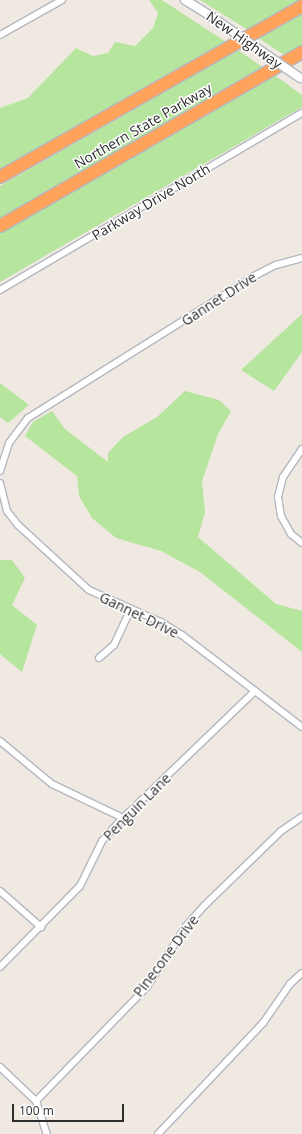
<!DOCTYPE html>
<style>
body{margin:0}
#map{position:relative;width:302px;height:1134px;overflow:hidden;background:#efe9e1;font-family:"Open Sans",sans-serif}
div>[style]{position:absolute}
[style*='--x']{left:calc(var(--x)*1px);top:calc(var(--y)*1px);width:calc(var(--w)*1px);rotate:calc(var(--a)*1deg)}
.green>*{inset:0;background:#b6e59e}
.roads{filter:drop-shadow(1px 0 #b4b7c1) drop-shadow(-1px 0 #b4b7c1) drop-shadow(0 1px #b4b7c1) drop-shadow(0 -1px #b4b7c1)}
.minor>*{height:6px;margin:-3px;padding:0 3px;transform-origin:3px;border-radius:3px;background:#fff}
.tertiary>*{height:8px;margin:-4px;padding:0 4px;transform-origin:4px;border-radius:4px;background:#fff}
.motorway>*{height:12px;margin:-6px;padding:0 6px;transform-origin:6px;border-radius:6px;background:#ffa35c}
.bridges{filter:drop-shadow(1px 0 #b4b7c1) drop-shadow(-1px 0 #b4b7c1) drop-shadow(0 1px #b4b7c1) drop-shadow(0 -1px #b4b7c1)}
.tertiary-bridge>*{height:8px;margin:-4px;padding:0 4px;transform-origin:4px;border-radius:4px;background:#fff}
span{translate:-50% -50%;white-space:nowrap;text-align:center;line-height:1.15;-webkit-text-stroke:3px #fff;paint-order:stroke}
.street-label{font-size:14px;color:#2e2e2e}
.scale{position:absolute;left:12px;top:1104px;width:112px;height:18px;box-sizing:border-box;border:2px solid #2e2e2e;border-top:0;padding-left:5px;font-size:12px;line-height:14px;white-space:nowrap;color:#2e2e2e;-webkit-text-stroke:3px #fff;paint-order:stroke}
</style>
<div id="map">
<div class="green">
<div style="clip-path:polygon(149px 0,162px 0,229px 44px,0 173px,0 108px,28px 98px,76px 48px,93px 56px,108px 53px,115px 42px,135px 46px,153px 28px,158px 13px)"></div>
<div style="clip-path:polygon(200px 0,299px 0,248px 30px)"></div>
<div style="clip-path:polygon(302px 11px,302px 45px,284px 55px,257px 37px)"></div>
<div style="clip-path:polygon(238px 50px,264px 68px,0 221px,0 186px)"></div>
<div style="clip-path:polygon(273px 74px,302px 95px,302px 107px,0 282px,0 233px)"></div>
<div style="clip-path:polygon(302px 314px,302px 352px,274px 391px,241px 370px)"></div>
<div style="clip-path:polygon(0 383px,29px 405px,8px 423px,0 417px)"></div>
<div style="clip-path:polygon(185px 391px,219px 400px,231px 411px,218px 434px,202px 481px,205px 512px,198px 537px,276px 604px,302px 611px,302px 652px,200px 572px,161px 551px,116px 538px,92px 518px,79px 496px,77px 476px,25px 436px,33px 422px,52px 411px,65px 429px,108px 462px,108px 453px,123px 437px,157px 417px)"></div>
<div style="clip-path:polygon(0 560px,12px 560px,25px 578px,12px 605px,37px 625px,22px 672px,0 654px)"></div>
</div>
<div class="roads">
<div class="minor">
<div style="--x:0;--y:35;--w:71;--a:-29.4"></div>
<div style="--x:0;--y:290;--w:350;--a:-30.4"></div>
<div style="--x:302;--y:449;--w:34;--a:124"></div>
<div style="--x:283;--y:477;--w:21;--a:104"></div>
<div style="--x:278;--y:497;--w:19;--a:81"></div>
<div style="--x:281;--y:516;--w:21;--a:61"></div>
<div style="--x:291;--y:534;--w:14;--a:39"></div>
<div style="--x:0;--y:471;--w:29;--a:-72"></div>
<div style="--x:9;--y:443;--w:31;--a:-53"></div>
<div style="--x:28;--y:418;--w:267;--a:-32.1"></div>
<div style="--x:254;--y:276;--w:25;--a:-27"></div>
<div style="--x:276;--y:265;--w:27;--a:-15"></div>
<div style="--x:0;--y:483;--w:29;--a:76"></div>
<div style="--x:7;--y:511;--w:18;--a:52"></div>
<div style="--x:18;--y:525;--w:96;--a:42.5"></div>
<div style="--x:89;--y:590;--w:79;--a:24"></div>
<div style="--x:161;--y:622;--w:25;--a:32"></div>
<div style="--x:182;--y:635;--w:151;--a:37.5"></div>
<div style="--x:99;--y:658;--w:20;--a:-41"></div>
<div style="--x:114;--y:645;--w:38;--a:-65"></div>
<div style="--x:0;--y:741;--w:67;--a:39.6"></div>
<div style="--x:52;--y:784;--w:79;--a:25.6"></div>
<div style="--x:0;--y:891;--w:55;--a:41.3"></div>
<div style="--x:0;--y:967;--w:114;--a:-45.4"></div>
<div style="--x:80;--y:886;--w:50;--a:-63.9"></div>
<div style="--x:102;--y:841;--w:31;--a:-48"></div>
<div style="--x:123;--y:818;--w:183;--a:-43.9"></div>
<div style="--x:0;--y:1067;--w:50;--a:43.4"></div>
<div style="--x:36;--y:1101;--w:35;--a:72"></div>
<div style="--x:36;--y:1101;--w:159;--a:-45.8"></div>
<div style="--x:147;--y:987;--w:72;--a:-57.4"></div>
<div style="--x:186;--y:926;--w:28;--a:-48"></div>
<div style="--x:205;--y:905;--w:106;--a:-44.2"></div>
<div style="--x:281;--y:831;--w:25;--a:-34"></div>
<div style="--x:158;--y:1134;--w:153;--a:-46.6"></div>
<div style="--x:263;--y:1023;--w:47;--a:-55.3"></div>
<div style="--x:290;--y:984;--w:16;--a:-43"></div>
</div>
<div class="tertiary">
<div style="--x:185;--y:0;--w:32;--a:32"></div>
</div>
<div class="motorway">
<div style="--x:0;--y:177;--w:347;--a:-29.5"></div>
<div style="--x:0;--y:226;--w:349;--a:-29.9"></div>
</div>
</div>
<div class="bridges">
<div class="tertiary-bridge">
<div style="--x:212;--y:17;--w:107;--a:34.7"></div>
</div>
</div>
<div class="street-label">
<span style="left:244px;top:40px;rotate:35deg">New Highway</span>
<span style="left:143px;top:126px;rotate:-30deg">Northern State Parkway</span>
<span style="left:151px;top:202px;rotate:-31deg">Parkway Drive North</span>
<span style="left:219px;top:299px;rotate:-33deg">Gannet Drive</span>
<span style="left:139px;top:615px;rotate:26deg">Gannet Drive</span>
<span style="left:137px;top:807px;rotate:-45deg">Penguin Lane</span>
<span style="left:166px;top:956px;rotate:-53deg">Pinecone Drive</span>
</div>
<div class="scale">100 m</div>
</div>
